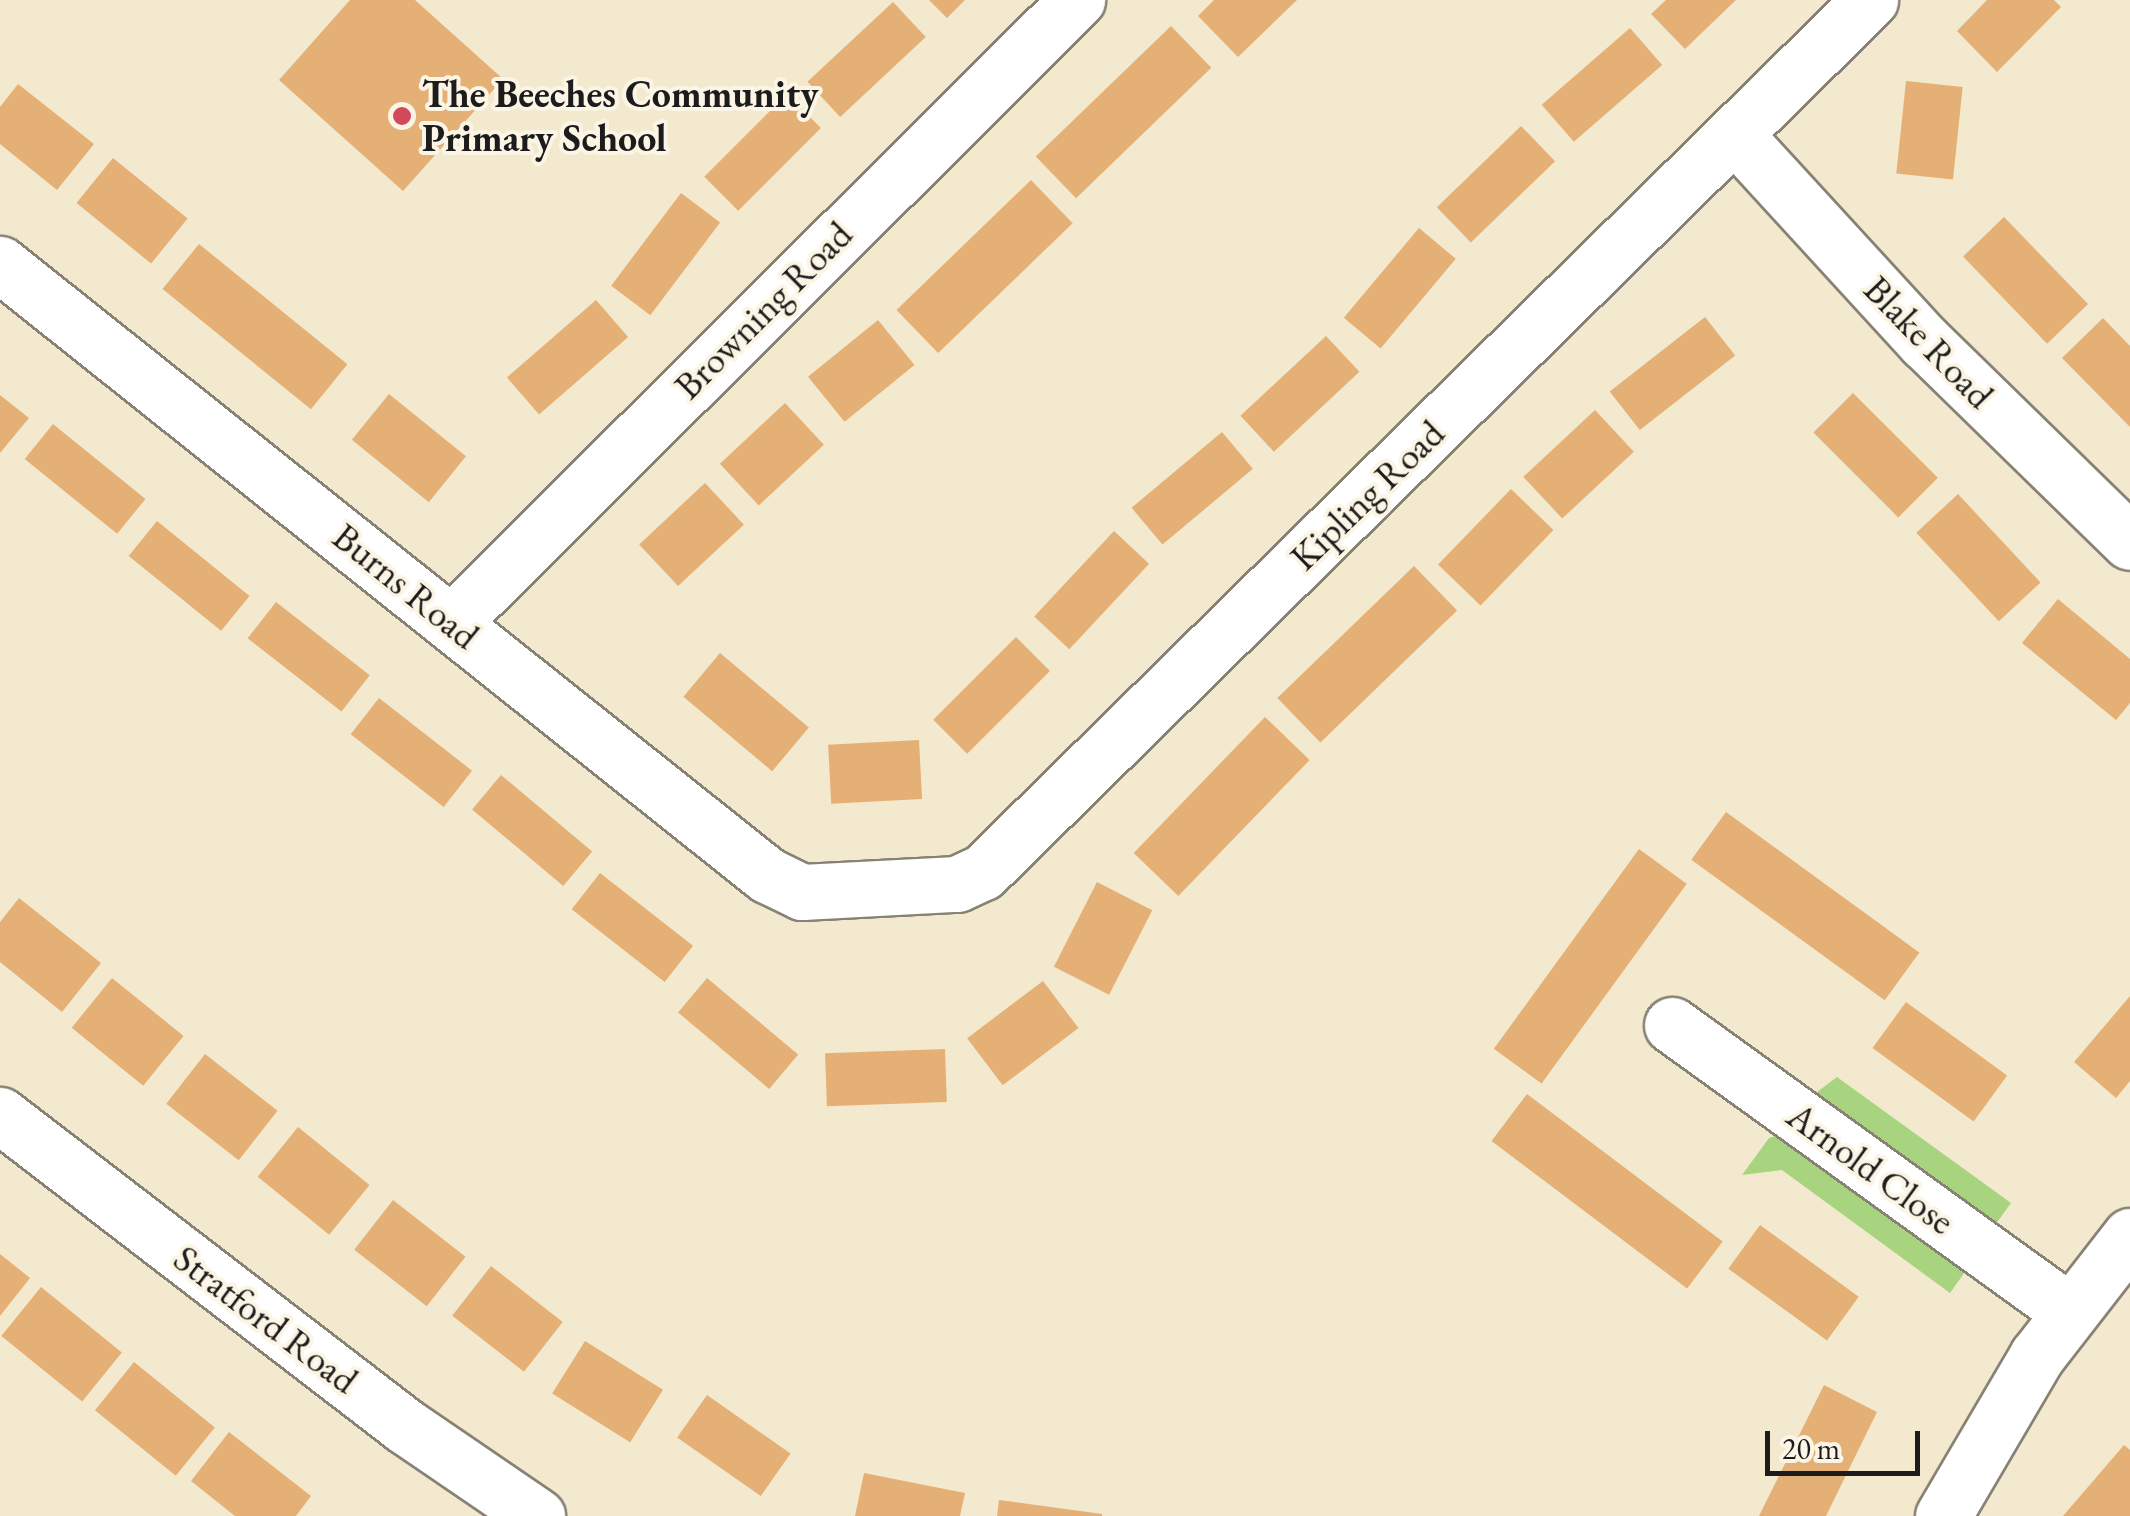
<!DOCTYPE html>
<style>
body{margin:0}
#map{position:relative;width:2130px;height:1516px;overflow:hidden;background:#f3e9ce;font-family:"EB Garamond",serif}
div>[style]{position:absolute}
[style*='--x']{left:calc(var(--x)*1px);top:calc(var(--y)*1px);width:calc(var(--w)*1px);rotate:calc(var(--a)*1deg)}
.green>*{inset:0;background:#a8d480}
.building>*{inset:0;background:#e5b075;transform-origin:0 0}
.roads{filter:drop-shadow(2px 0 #888275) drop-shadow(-2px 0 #888275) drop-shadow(0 2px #888275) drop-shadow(0 -2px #888275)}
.minor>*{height:55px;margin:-27.5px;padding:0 27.5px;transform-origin:27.5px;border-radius:27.5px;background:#fff}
.dots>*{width:28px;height:28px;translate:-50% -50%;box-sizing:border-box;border:5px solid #fcf5e5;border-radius:50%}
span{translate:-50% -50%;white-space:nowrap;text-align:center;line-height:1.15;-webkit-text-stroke:8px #fcf5e5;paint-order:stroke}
.poi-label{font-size:38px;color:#1c1c1c;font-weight:700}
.left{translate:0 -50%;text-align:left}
.street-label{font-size:38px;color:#1c1c1c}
.scale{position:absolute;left:1765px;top:1431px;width:155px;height:45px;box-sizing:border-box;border:5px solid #1c1c1c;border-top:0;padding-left:12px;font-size:30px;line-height:35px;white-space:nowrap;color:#1c1c1c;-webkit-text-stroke:8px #fcf5e5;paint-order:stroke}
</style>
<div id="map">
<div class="green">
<div style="clip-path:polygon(1837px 1077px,2011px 1203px,1990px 1232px,1821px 1102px,1817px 1092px)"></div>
<div style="clip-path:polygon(1782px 1134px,1970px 1265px,1950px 1293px,1782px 1170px,1742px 1175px,1769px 1138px)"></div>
</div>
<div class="building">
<div style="clip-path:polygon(350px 0,415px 0,503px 79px,403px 191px,279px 80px)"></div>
<div style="clip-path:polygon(929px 0,965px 0,947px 18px)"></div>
<div style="clip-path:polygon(1214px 0,1297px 0,1238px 57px,1198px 16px)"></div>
<div style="clip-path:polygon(1666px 0,1736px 0,1685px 49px,1651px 14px)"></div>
<div style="clip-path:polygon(1987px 0,2054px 0,2061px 7px,1997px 72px,1957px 31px)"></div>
<div style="left:893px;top:2px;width:48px;height:117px;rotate:47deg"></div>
<div style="left:1171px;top:26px;width:58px;height:188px;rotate:46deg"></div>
<div style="left:1630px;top:28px;width:49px;height:117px;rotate:49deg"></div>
<div style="left:1906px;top:81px;width:57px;height:93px;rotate:6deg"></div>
<div style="clip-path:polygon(18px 84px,94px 144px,57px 190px,0 144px,0 107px)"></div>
<div style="left:787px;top:94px;width:48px;height:117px;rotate:45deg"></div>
<div style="left:1521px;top:126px;width:49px;height:117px;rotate:46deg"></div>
<div style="left:113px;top:158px;width:96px;height:58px;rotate:39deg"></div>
<div style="left:1031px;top:180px;width:60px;height:187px;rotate:46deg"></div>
<div style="left:681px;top:193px;width:49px;height:116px;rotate:37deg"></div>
<div style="left:2004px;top:217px;width:121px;height:57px;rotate:46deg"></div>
<div style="left:1419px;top:228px;width:48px;height:117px;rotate:40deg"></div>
<div style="left:199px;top:244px;width:191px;height:58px;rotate:39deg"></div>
<div style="left:596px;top:300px;width:49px;height:118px;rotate:49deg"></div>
<div style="left:1705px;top:317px;width:49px;height:121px;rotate:52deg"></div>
<div style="clip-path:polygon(2103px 318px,2130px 346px,2130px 427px,2062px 358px)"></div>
<div style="left:878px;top:320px;width:58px;height:90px;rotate:51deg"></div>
<div style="left:1326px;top:336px;width:49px;height:117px;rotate:47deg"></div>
<div style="left:1853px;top:393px;width:120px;height:56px;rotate:45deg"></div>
<div style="left:389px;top:394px;width:99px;height:59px;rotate:39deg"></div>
<div style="clip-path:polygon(0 395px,29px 418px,0 453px)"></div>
<div style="left:785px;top:403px;width:57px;height:89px;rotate:47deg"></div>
<div style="left:1595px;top:410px;width:57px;height:98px;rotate:47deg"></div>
<div style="left:53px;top:424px;width:119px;height:45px;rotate:39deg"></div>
<div style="left:1222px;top:432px;width:48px;height:118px;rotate:50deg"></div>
<div style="left:705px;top:483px;width:57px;height:90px;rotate:47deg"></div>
<div style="left:1511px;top:489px;width:59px;height:105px;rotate:44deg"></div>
<div style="left:1958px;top:494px;width:121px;height:57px;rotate:47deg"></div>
<div style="left:157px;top:521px;width:119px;height:45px;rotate:39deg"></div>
<div style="left:1114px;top:531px;width:48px;height:117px;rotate:43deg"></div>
<div style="left:1414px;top:566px;width:62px;height:190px;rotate:46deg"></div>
<div style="clip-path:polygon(2058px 599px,2130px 659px,2130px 703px,2116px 720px,2022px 643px)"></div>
<div style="left:276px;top:602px;width:119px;height:46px;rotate:38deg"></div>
<div style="left:1016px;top:637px;width:48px;height:117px;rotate:45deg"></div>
<div style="left:720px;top:653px;width:116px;height:57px;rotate:40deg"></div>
<div style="left:379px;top:698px;width:118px;height:46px;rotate:38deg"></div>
<div style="left:1265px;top:717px;width:62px;height:189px;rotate:44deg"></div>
<div style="left:919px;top:740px;width:59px;height:91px;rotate:87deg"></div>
<div style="left:501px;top:775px;width:119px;height:45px;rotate:40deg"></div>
<div style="left:1726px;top:812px;width:239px;height:59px;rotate:36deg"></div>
<div style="left:1639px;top:849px;width:59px;height:247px;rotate:36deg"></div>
<div style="left:600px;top:873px;width:118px;height:46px;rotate:38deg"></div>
<div style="left:1097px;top:882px;width:62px;height:95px;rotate:27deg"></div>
<div style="clip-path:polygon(19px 898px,101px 963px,62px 1012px,0 962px,0 922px)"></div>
<div style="left:112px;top:978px;width:92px;height:64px;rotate:39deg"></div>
<div style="left:707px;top:978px;width:119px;height:45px;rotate:40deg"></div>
<div style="left:1043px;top:981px;width:59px;height:95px;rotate:53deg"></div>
<div style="clip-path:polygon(2130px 996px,2130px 1081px,2116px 1098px,2074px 1062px)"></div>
<div style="left:1906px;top:1002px;width:125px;height:57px;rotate:36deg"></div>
<div style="left:945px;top:1049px;width:53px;height:120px;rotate:88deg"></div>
<div style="left:205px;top:1054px;width:92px;height:63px;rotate:38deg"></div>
<div style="left:1527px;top:1094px;width:245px;height:59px;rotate:37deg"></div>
<div style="left:298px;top:1127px;width:92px;height:64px;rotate:39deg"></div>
<div style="left:393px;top:1200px;width:92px;height:63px;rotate:38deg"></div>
<div style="left:1760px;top:1225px;width:122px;height:54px;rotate:36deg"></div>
<div style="clip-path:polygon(0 1254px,30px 1278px,0 1316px)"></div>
<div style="left:491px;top:1266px;width:91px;height:63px;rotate:38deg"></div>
<div style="left:41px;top:1287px;width:104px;height:63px;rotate:39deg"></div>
<div style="left:585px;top:1341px;width:92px;height:62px;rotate:32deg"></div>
<div style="left:134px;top:1362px;width:104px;height:62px;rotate:39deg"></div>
<div style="clip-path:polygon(1824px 1385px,1877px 1412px,1850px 1467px,1826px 1516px,1759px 1516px)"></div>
<div style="left:707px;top:1395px;width:102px;height:52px;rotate:35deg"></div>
<div style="clip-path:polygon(229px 1432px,311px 1496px,296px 1516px,235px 1516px,191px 1481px)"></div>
<div style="clip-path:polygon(2124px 1445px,2130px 1450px,2130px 1516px,2063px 1516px)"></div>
<div style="clip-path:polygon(864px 1473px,965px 1493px,960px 1516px,855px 1516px)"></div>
<div style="clip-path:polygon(999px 1500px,1102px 1514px,1102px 1516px,997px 1516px)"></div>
</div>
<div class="roads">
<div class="minor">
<div style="--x:1735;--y:135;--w:281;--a:47.5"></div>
<div style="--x:1925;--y:342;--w:286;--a:44.3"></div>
<div style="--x:0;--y:264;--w:981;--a:38.54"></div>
<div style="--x:767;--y:875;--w:39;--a:26"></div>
<div style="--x:802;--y:892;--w:155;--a:-3"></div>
<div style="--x:957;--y:884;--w:29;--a:-25"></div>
<div style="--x:983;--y:872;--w:1244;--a:-44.51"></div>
<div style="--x:452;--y:622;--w:882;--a:-44.86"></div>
<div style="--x:1672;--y:1025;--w:489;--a:35.8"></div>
<div style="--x:0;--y:1115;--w:511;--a:37.52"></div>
<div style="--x:405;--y:1426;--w:160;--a:34.3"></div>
<div style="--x:1943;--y:1516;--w:186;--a:-59.6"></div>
<div style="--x:2037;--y:1356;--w:152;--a:-52.2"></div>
</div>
</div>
<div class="dots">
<div style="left:402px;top:116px;background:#d1495b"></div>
</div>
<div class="poi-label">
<span class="left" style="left:422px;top:116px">The Beeches Community<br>Primary School</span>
</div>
<div class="street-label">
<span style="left:763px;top:310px;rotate:-45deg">Browning Road</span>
<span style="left:1929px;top:342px;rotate:46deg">Blake Road</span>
<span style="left:1367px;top:495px;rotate:-44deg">Kipling Road</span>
<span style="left:406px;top:586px;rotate:39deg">Burns Road</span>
<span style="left:1871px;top:1168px;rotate:36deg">Arnold Close</span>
<span style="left:266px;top:1319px;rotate:37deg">Stratford Road</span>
</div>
<div class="scale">20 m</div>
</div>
